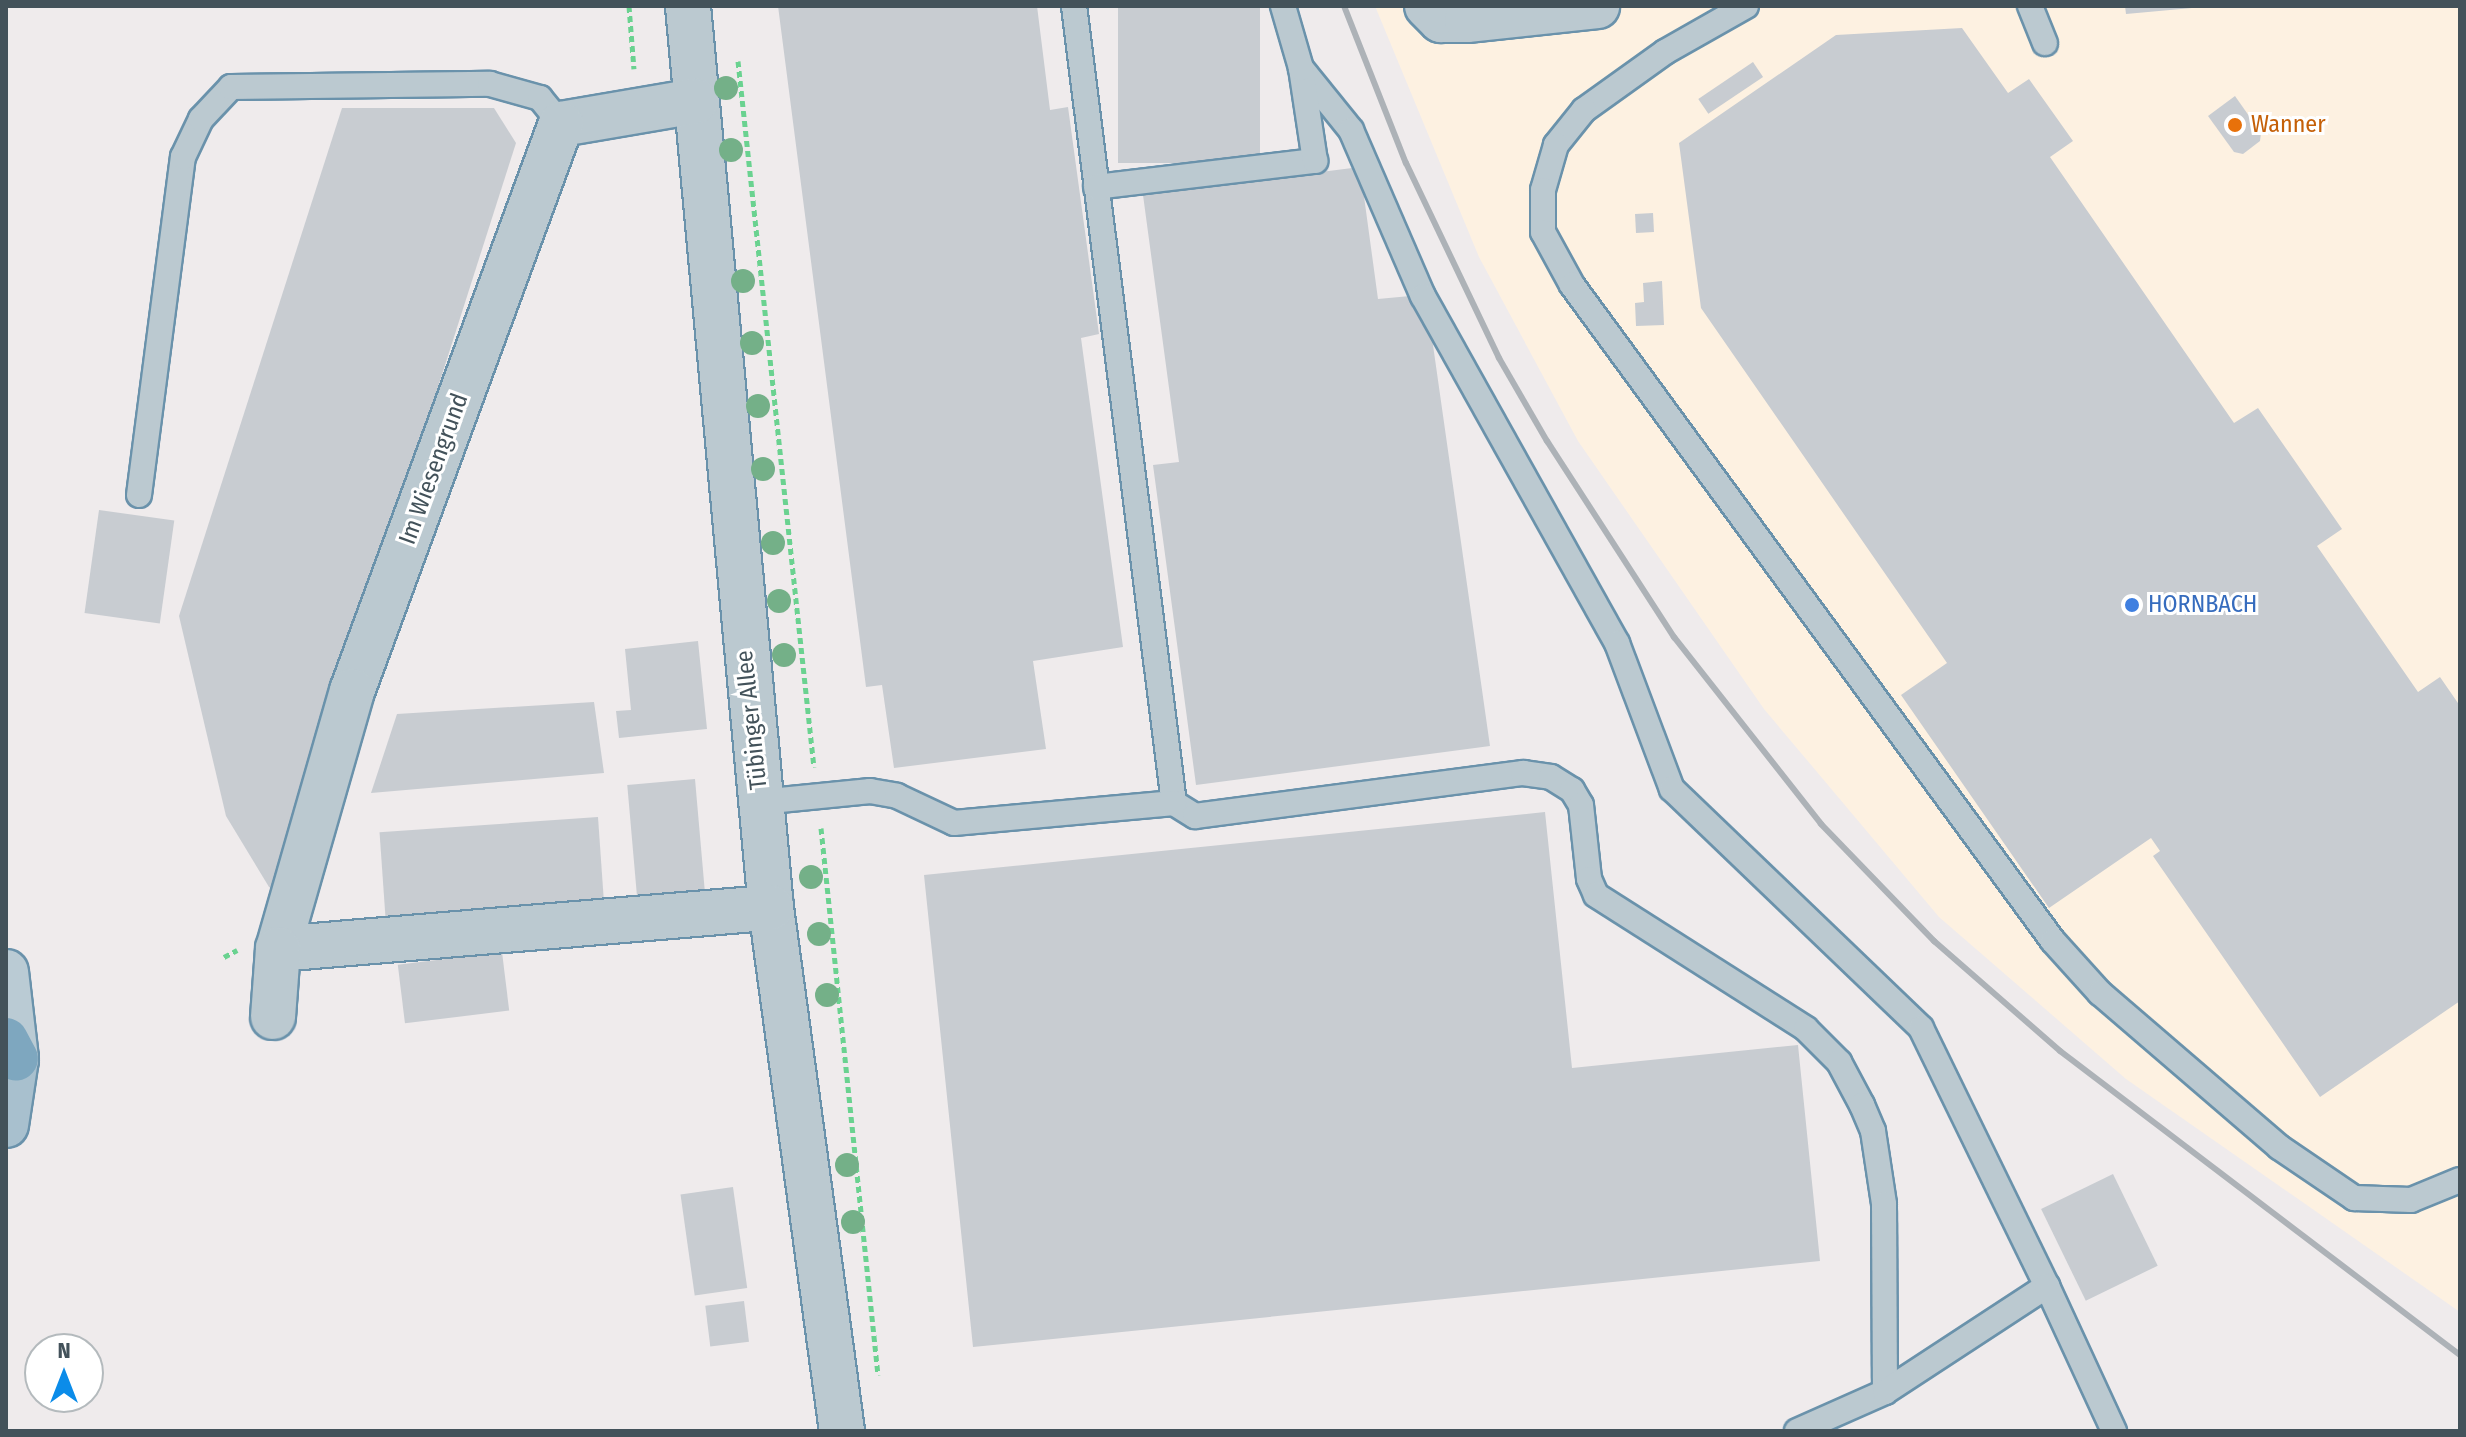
<!DOCTYPE html>
<meta charset="utf-8">
<style>
body{margin:0}
#map{position:relative;width:2466px;height:1437px;overflow:hidden;background:#efebec;font-family:"Fira Sans Condensed",sans-serif}
div>[style]{position:absolute}
[style*='--x']{left:calc(var(--x)*1px);top:calc(var(--y)*1px);width:calc(var(--w)*1px);rotate:calc(var(--a)*1deg)}
.commercial>*{inset:0;background:#fdf1e1}
.building>*{inset:0;background:#c8ccd1;transform-origin:0 0}
.path>*{height:5px;margin-top:-2.5px;transform-origin:0;background:repeating-linear-gradient(90deg,#6ad290 0 6px,transparent 0 10px)}
.roads{filter:drop-shadow(2px 0 #6a92ab) drop-shadow(-2px 0 #6a92ab) drop-shadow(0 2px #6a92ab) drop-shadow(0 -2px #6a92ab)}
.lane>*{height:24px;margin:-12px;padding:0 12px;transform-origin:12px;border-radius:12px;background:#bbc9d0}
.street>*{height:44px;margin:-22px;padding:0 22px;transform-origin:22px;border-radius:22px;background:#bbc9d0}
.secondary>*{height:44px;margin:-22px;padding:0 22px;transform-origin:22px;border-radius:22px;background:#bacbd4}
.primary>*{height:44px;margin:-22px;padding:0 22px;transform-origin:22px;border-radius:22px;background:#a8c0ce}
.highway>*{height:44px;margin:-22px;padding:0 22px;transform-origin:22px;border-radius:22px;background:#7ea7bf}
.rail>*{height:6px;margin:-3px;padding:0 3px;transform-origin:3px;border-radius:3px;background:#adb2b7}
.trees>*{width:24px;height:24px;margin:-12px;border-radius:50%;background:#74b088}
.dots>*{width:22px;height:22px;translate:-50% -50%;box-sizing:border-box;border:4px solid #fff;border-radius:50%}
span{translate:-50% -50%;white-space:nowrap;text-align:center;line-height:1.15;-webkit-text-stroke:6px #fff;paint-order:stroke}
.food-label{font-size:24px;color:#c56008}
.left{translate:0 -50%;text-align:left}
.street-label{font-size:24px;color:#43525a}
.shop-label{font-size:24px;color:#366cbe}
.frame{position:absolute;inset:0;border:8px solid #43525a;pointer-events:none}
.north{position:absolute;left:24px;top:1333px;width:80px;height:80px;box-sizing:border-box;background:#fff;border:2px solid #b4babd;border-radius:50%;rotate:0deg;font-size:22px;font-weight:700;line-height:32px;text-align:center;color:#43525a}
.north::after{content:'';display:block;margin:auto;width:28px;height:36px;background:#0b8ce9;clip-path:polygon(50% 0,100% 100%,50% 72%,0 100%)}
</style>
<div id="map">
<div class="commercial">
<div style="clip-path:polygon(1375px 6px,2460px 6px,2460px 1312px,2126px 1079px,1939px 917px,1764px 709px,1578px 441px,1479px 257px)"></div>
</div>
<div class="building">
<div style="clip-path:polygon(778px 6px,1037px 6px,1050px 110px,1068px 107px,1099px 334px,1081px 338px,1123px 647px,1033px 661px,1046px 749px,894px 768px,882px 685px,866px 687px)"></div>
<div style="left:1118px;top:6px;width:142px;height:157px"></div>
<div style="clip-path:polygon(2125px 6px,2192px 6px,2192px 8px,2126px 14px)"></div>
<div style="clip-path:polygon(1962px 28px,2008px 93px,2029px 79px,2073px 141px,2050px 157px,2234px 423px,2258px 408px,2342px 529px,2317px 546px,2418px 692px,2440px 677px,2460px 706px,2460px 1001px,2320px 1097px,2153px 856px,2160px 851px,2151px 838px,2049px 908px,1901px 695px,1947px 663px,1701px 308px,1679px 143px,1836px 35px)"></div>
<div style="left:1753px;top:62px;width:18px;height:66px;rotate:56deg"></div>
<div style="clip-path:polygon(2235px 96px,2261px 133px,2260px 141px,2243px 154px,2234px 152px,2208px 116px)"></div>
<div style="clip-path:polygon(342px 108px,494px 108px,516px 143px,277px 891px,269px 887px,226px 816px,179px 616px)"></div>
<div style="clip-path:polygon(1360px 167px,1378px 299px,1410px 296px,1431px 331px,1490px 746px,1196px 785px,1153px 465px,1179px 462px,1143px 195px)"></div>
<div style="left:1653px;top:213px;width:19px;height:18px;rotate:87deg"></div>
<div style="clip-path:polygon(1662px 281px,1664px 325px,1636px 326px,1635px 303px,1644px 302px,1643px 283px)"></div>
<div style="left:99px;top:510px;width:76px;height:104px;rotate:8deg"></div>
<div style="clip-path:polygon(698px 641px,707px 729px,619px 738px,616px 711px,631px 710px,625px 649px)"></div>
<div style="clip-path:polygon(594px 702px,604px 773px,371px 793px,397px 714px)"></div>
<div style="left:695px;top:779px;width:111px;height:68px;rotate:85deg"></div>
<div style="clip-path:polygon(1545px 812px,1572px 1068px,1798px 1045px,1820px 1261px,973px 1347px,924px 875px)"></div>
<div style="left:598px;top:817px;width:89px;height:219px;rotate:86deg"></div>
<div style="left:502px;top:952px;width:59px;height:105px;rotate:83deg"></div>
<div style="left:2113px;top:1174px;width:102px;height:80px;rotate:64deg"></div>
<div style="left:733px;top:1187px;width:102px;height:53px;rotate:82deg"></div>
<div style="left:744px;top:1301px;width:41px;height:39px;rotate:83deg"></div>
</div>
<div class="path">
<div style="--x:629;--y:6;--w:63;--a:85.5"></div>
<div style="--x:738;--y:61;--w:710;--a:83.86"></div>
<div style="--x:821;--y:828;--w:550;--a:84.05"></div>
<div style="--x:224;--y:957;--w:15;--a:-28"></div>
</div>
<div class="roads">
<div class="lane">
<div style="--x:1074;--y:6;--w:803;--a:82.85"></div>
<div style="--x:1174;--y:803;--w:25;--a:32"></div>
<div style="--x:1195;--y:816;--w:331;--a:-7.5"></div>
<div style="--x:1523;--y:773;--w:28;--a:8"></div>
<div style="--x:1551;--y:777;--w:25;--a:32"></div>
<div style="--x:1572;--y:790;--w:17;--a:59"></div>
<div style="--x:1581;--y:805;--w:74;--a:83.8"></div>
<div style="--x:1589;--y:879;--w:17;--a:66"></div>
<div style="--x:1596;--y:895;--w:249;--a:32.5"></div>
<div style="--x:1806;--y:1029;--w:47;--a:45"></div>
<div style="--x:1839;--y:1062;--w:49;--a:61.9"></div>
<div style="--x:1862;--y:1105;--w:28;--a:67"></div>
<div style="--x:1873;--y:1131;--w:74;--a:81.4"></div>
<div style="--x:1884;--y:1204;--w:188;--a:89.7"></div>
<div style="--x:1746;--y:6;--w:93;--a:150.4"></div>
<div style="--x:1665;--y:52;--w:100;--a:144.4"></div>
<div style="--x:1584;--y:110;--w:45;--a:128.7"></div>
<div style="--x:1556;--y:145;--w:47;--a:106.1"></div>
<div style="--x:1543;--y:190;--w:42;--a:90"></div>
<div style="--x:1543;--y:232;--w:60;--a:61.3"></div>
<div style="--x:1572;--y:285;--w:813;--a:53.75"></div>
<div style="--x:2053;--y:941;--w:70;--a:47.9"></div>
<div style="--x:2100;--y:993;--w:236;--a:40.7"></div>
<div style="--x:2279;--y:1147;--w:91;--a:34.2"></div>
<div style="--x:2354;--y:1198;--w:57;--a:2"></div>
<div style="--x:2411;--y:1200;--w:53;--a:-22.2"></div>
<div style="--x:2030;--y:6;--w:40;--a:68"></div>
<div style="--x:1301;--y:68;--w:80;--a:51.1"></div>
<div style="--x:1351;--y:130;--w:181;--a:66.6"></div>
<div style="--x:1423;--y:296;--w:398;--a:60.8"></div>
<div style="--x:1617;--y:643;--w:156;--a:69.4"></div>
<div style="--x:1672;--y:789;--w:345;--a:43.8"></div>
<div style="--x:1921;--y:1028;--w:287;--a:64"></div>
<div style="--x:1096;--y:187;--w:221;--a:-6.8"></div>
<div style="--x:1315;--y:161;--w:94;--a:-98.6"></div>
<div style="--x:1301;--y:68;--w:65;--a:-106.2"></div>
<div style="--x:139;--y:495;--w:341;--a:-82.6"></div>
<div style="--x:183;--y:157;--w:42;--a:-64.7"></div>
<div style="--x:201;--y:119;--w:44;--a:-46.8"></div>
<div style="--x:231;--y:87;--w:259;--a:-0.7"></div>
<div style="--x:490;--y:84;--w:52;--a:15.6"></div>
<div style="--x:540;--y:98;--w:33;--a:51"></div>
<div style="--x:760;--y:802;--w:111;--a:-5.7"></div>
<div style="--x:870;--y:791;--w:27;--a:10"></div>
<div style="--x:897;--y:796;--w:63;--a:25.3"></div>
<div style="--x:954;--y:823;--w:221;--a:-5.2"></div>
<div style="--x:1797;--y:1431;--w:96;--a:-23.9"></div>
<div style="--x:1885;--y:1392;--w:194;--a:-33.2"></div>
<div style="--x:2047;--y:1286;--w:160;--a:65.2"></div>
</div>
<div class="street">
<div style="--x:688;--y:6;--w:906;--a:84.74"></div>
<div style="--x:771;--y:908;--w:528;--a:82.27"></div>
<div style="--x:1427;--y:6;--w:20;--a:45"></div>
<div style="--x:1441;--y:20;--w:26;--a:0"></div>
<div style="--x:1467;--y:20;--w:131;--a:-6.1"></div>
<div style="--x:696;--y:101;--w:137;--a:170.3"></div>
<div style="--x:561;--y:124;--w:604;--a:110.23"></div>
<div style="--x:352;--y:691;--w:268;--a:106"></div>
<div style="--x:278;--y:949;--w:495;--a:-4.8"></div>
<div style="--x:273;--y:1017;--w:68;--a:-85.8"></div>
</div>
<div class="secondary">
<div style="--x:6;--y:972;--w:88;--a:83.4"></div>
</div>
<div class="primary">
<div style="--x:6;--y:1125;--w:67;--a:-81.4"></div>
</div>
<div class="highway">
<div style="--x:6;--y:1040;--w:21;--a:62"></div>
</div>
</div>
<div class="rail">
<div style="--x:1344;--y:6;--w:169;--a:68.5"></div>
<div style="--x:1406;--y:163;--w:216;--a:64.5"></div>
<div style="--x:1499;--y:358;--w:96;--a:60"></div>
<div style="--x:1547;--y:441;--w:234;--a:57.1"></div>
<div style="--x:1674;--y:637;--w:238;--a:51.8"></div>
<div style="--x:1821;--y:824;--w:163;--a:46"></div>
<div style="--x:1934;--y:941;--w:167;--a:41.1"></div>
<div style="--x:2060;--y:1051;--w:502;--a:37.23"></div>
</div>
<div class="trees">
<div style="left:726px;top:88px"></div>
<div style="left:731px;top:150px"></div>
<div style="left:743px;top:281px"></div>
<div style="left:752px;top:343px"></div>
<div style="left:758px;top:406px"></div>
<div style="left:763px;top:469px"></div>
<div style="left:773px;top:543px"></div>
<div style="left:779px;top:601px"></div>
<div style="left:784px;top:655px"></div>
<div style="left:811px;top:877px"></div>
<div style="left:819px;top:934px"></div>
<div style="left:827px;top:995px"></div>
<div style="left:847px;top:1165px"></div>
<div style="left:853px;top:1222px"></div>
</div>
<div class="dots">
<div style="left:2235px;top:125px;background:#e8710a"></div>
<div style="left:2132px;top:605px;background:#3f7fe0"></div>
</div>
<div class="food-label">
<span class="left" style="left:2251px;top:125px">Wanner</span>
</div>
<div class="street-label">
<span style="left:434px;top:469px;rotate:-70deg">Im Wiesengrund</span>
<span style="left:752px;top:720px;rotate:-96deg">Tübinger Allee</span>
</div>
<div class="shop-label">
<span class="left" style="left:2148px;top:605px">HORNBACH</span>
</div>
<div class="frame"></div>
<div class="north">N</div>
</div>
